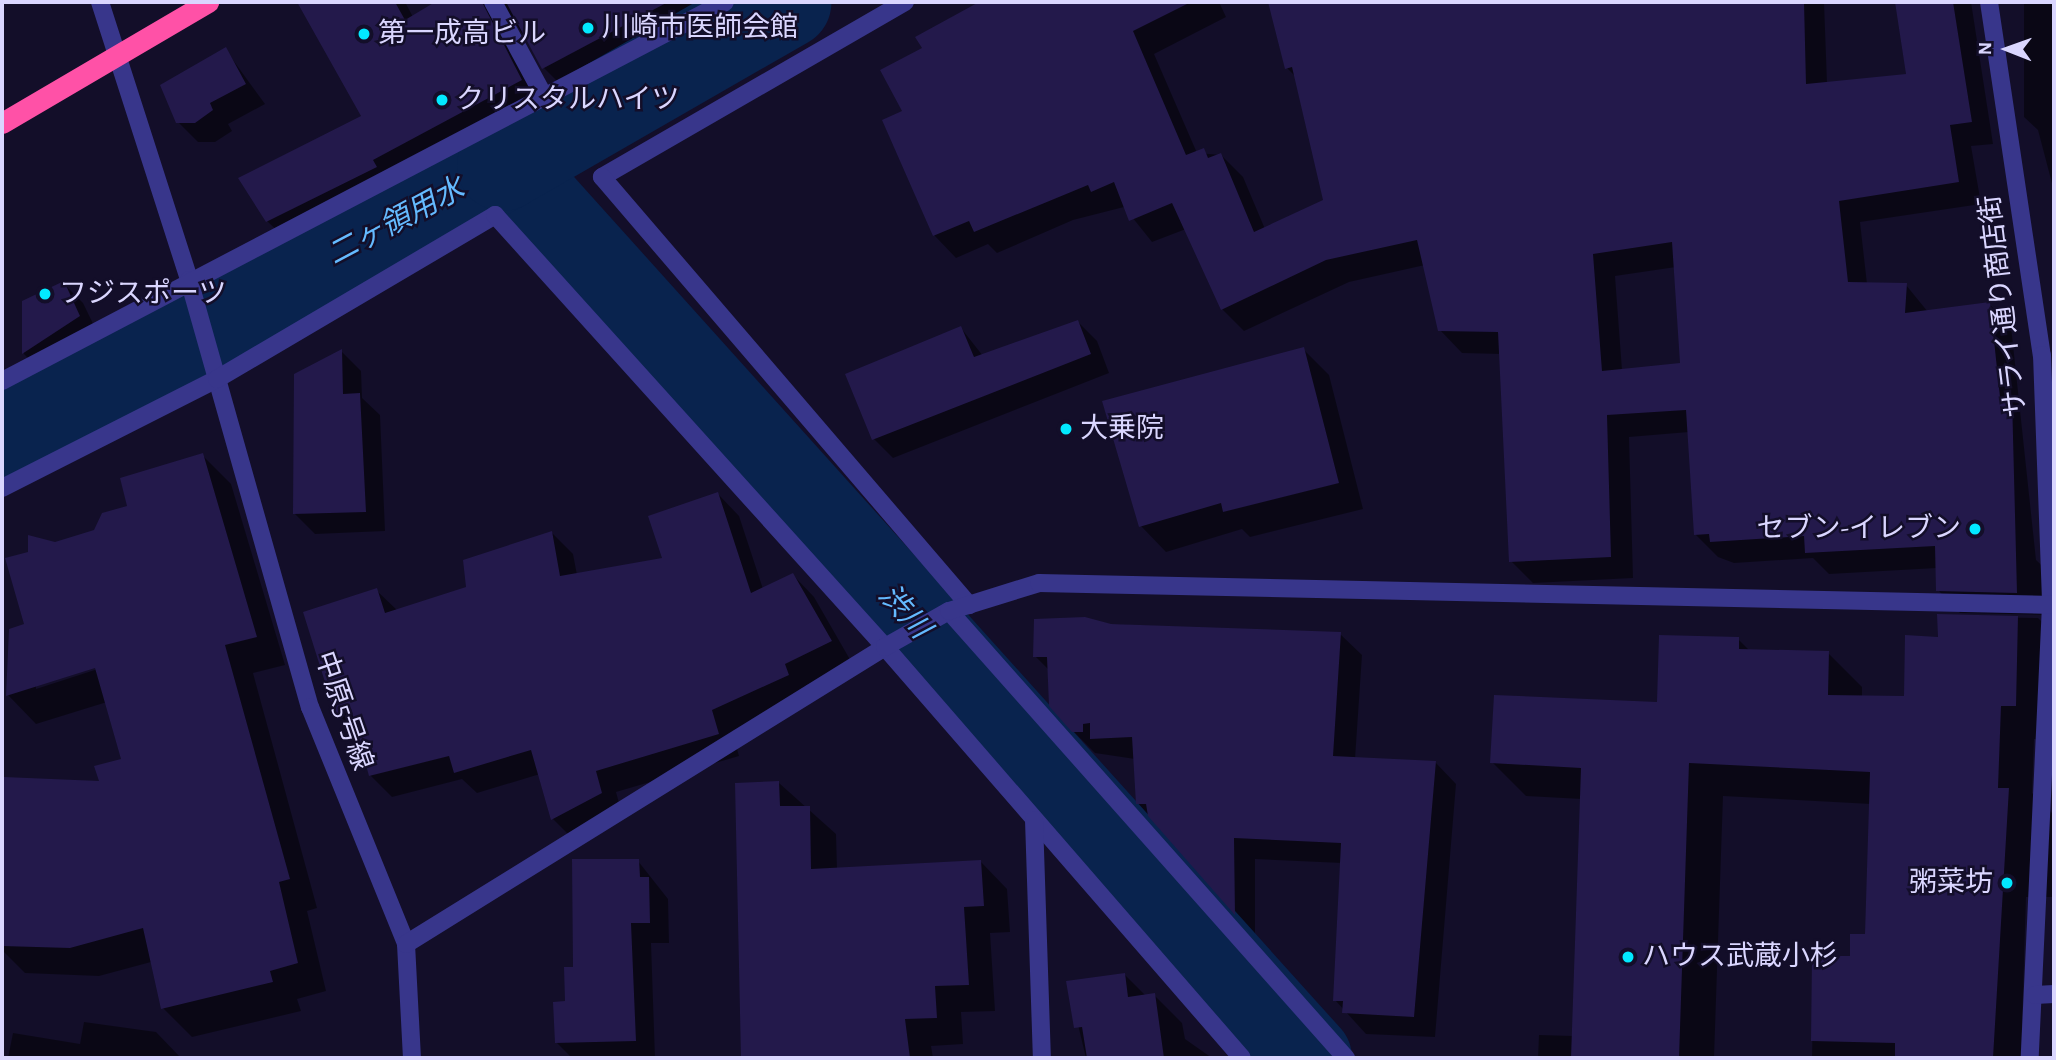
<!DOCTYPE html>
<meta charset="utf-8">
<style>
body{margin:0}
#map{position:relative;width:2056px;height:1060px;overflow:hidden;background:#130e29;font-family:"Alegreya Sans","Noto Sans JP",sans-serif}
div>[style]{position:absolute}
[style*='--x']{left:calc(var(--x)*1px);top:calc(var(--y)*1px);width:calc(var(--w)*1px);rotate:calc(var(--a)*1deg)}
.shadow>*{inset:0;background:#0007}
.river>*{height:91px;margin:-45.5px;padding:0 45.5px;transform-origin:45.5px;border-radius:45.5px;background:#09234e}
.building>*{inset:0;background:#23194b}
.minor>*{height:18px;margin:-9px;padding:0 9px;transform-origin:9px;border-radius:9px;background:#38368b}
.highway>*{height:21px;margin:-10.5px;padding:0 10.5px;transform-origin:10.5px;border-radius:10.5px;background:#ff51a7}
.dots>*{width:19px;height:19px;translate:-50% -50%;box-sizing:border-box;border:4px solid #130e29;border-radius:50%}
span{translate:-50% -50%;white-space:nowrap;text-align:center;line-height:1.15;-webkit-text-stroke:5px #130e29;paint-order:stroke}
.poi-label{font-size:28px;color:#dad6ff}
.left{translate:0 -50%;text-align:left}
.right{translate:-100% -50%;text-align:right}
.street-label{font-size:28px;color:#dad6ff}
.water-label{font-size:30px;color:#64baff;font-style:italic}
.frame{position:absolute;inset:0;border:4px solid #dad6ff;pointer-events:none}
.north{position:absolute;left:1972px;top:14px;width:70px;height:70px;-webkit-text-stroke:5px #130e29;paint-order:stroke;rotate:271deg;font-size:19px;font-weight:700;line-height:28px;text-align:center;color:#dad6ff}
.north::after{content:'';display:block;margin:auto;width:24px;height:32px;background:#dad6ff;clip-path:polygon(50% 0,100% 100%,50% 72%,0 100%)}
</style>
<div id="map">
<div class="shadow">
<div style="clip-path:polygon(306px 2px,405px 2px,413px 17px,438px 2px,738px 2px,568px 92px,544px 68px,511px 16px,507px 33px,545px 105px,396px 184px,400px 192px,292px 245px,267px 221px,364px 117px,301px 5px)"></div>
<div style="clip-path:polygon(evenodd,986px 2px,1219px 2px,1226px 17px,1154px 54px,1197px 153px,1221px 155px,1243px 177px,1265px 229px,1325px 201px,1296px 77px,1287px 68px,1270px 2px,1824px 2px,1827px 83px,1908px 75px,1896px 2px,1971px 2px,1993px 144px,1971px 146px,1981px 204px,1860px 222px,1867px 284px,1906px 285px,1928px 312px,1989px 304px,2011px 326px,2036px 560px,2054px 577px,2054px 615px,1960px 613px,1938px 590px,1937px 568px,1829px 574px,1813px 558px,1734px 563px,1718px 557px,1696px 535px,1689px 432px,1629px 437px,1633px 578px,1533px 583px,1511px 561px,1501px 354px,1462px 353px,1440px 330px,1425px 265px,1349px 282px,1244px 331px,1222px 309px,1186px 229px,1152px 242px,1124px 207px,1073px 220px,997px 253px,988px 244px,956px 258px,934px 235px,904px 112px,924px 49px,918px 37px,986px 2px,1676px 267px,1682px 364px,1622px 370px,1615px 276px,1676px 267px)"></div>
<div style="clip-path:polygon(2024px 2px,2054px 2px,2054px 191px,2038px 130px,2024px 117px)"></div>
<div style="clip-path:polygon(225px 49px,265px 104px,228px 124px,232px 131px,215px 142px,198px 142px,178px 122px)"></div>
<div style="clip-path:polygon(63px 283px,83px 303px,99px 336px,43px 373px,24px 354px,24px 302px)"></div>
<div style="clip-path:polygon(1078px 322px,1097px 341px,1109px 373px,893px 458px,874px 439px,847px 375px,961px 328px,983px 356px)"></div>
<div style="clip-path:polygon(1303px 349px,1329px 375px,1363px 509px,1250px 537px,1242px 529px,1166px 552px,1141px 526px)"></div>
<div style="clip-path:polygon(341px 351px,361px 371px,362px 398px,380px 415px,385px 531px,315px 534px,295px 514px)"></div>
<div style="clip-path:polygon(evenodd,202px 455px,231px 484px,285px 665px,253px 673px,317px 908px,307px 911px,326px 991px,297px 999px,301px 1011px,192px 1037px,163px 1008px,151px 962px,99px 976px,25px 973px,2px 950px,2px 841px,5px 778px,101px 783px,123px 760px,107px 702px,36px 724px,8px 695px,55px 544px,95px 531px,202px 455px,103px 664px,104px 667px,36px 689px,36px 685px,103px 664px)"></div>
<div style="clip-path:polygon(718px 494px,739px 516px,763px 589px,793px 575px,814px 597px,852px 663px,805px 686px,810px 696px,732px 731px,739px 756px,616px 792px,622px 814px,574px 840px,553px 819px,540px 774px,477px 793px,462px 779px,392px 797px,370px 775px,358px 735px,337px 713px,376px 590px,398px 611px,468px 588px,552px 533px,573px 554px,577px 575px,664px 560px)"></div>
<div style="clip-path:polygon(1939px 616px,2038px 618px,2054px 634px,2054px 740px,2034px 739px,2032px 793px,2054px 815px,2054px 897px,2026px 897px,2021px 1058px,1812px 1058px,1814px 958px,1851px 958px,1867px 936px,1871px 804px,1723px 796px,1714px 1058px,1538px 1058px,1539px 1035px,1573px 1036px,1582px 799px,1526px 796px,1492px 762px,1659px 704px,1738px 639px,1750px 651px,1828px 653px,1862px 687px,1862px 697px,1905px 698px,1939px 638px)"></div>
<div style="clip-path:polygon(1036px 621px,1340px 634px,1362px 655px,1355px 759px,1435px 762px,1456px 784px,1435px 1037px,1366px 1034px,1335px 1000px,1342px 863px,1255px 859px,1255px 934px,1236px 914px,1138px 804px,1135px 759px,1095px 753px,1073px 731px,1050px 671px,1035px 656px)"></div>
<div style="clip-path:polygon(779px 783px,836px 834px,837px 869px,981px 862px,1007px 889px,1010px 932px,990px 933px,995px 1011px,961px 1012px,963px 1044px,931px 1046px,933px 1058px,742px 1058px,737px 784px)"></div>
<div style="clip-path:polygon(638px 861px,668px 899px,669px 943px,651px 943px,655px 1058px,572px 1058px,556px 1042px,574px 968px)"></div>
<div style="clip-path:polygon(1124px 974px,1146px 996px,1154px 995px,1182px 1023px,1185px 1039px,1212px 1058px,1086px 1058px,1068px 983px)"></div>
<div style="clip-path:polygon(84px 1022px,156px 1032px,181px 1058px,8px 1058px,13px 1033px,80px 1044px)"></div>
</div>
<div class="river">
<div style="--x:502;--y:165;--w:1202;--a:48"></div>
<div style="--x:2;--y:431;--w:566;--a:-28.01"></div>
<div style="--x:502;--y:165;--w:327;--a:-29.9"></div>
</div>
<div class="building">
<div style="clip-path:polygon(297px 2px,395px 2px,405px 20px,435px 2px,482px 2px,522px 80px,373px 160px,377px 167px,266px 222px,238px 178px,361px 116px)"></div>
<div style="clip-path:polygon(506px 2px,668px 2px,542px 69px)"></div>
<div style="clip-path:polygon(evenodd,979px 2px,1191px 2px,1133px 31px,1186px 155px,1204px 148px,1208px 158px,1221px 153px,1254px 232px,1323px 200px,1292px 67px,1285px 69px,1268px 2px,1804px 2px,1806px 84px,1906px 74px,1895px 2px,1953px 2px,1972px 122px,1950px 125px,1959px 182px,1839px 201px,1848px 282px,1907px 283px,1905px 313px,1990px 302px,2000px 397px,2012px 397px,2017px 593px,1936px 591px,1935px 546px,1805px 553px,1804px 536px,1710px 542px,1709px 534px,1694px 535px,1686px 410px,1607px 415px,1611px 557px,1509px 562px,1498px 332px,1438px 331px,1417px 240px,1326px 260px,1221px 310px,1172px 203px,1129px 221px,1114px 182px,1091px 192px,1088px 185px,974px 232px,969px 221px,933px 236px,882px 120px,902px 111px,880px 70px,922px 48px,915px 37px,979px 2px,1672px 242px,1680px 363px,1602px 371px,1593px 254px,1672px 242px)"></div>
<div style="clip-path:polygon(226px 47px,246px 84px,210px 103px,213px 110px,195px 123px,176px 123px,160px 85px)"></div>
<div style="clip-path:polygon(64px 281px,80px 316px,22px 354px,22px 301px)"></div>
<div style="clip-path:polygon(1078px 320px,1091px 354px,872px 440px,845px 374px,961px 326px,974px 357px)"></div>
<div style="clip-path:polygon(1304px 347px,1339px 483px,1223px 512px,1221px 503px,1139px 527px,1102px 401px)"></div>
<div style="clip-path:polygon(342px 349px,343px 394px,360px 393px,366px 512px,293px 514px,294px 374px)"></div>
<div style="clip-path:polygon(203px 453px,257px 637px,225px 645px,290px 879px,279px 882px,298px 963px,270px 971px,273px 982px,161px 1009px,143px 928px,70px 948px,2px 946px,4px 777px,99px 781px,94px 766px,121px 759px,95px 668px,6px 696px,9px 629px,24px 624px,5px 558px,28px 552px,28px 535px,55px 542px,94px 530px,102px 513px,127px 506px,120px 478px)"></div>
<div style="clip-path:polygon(718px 492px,751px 593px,793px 573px,832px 641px,785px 664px,789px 675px,712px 710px,719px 734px,596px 771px,602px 793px,551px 820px,531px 750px,454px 773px,449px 756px,369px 776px,351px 709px,335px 714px,303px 612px,377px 588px,385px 613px,466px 587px,463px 560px,552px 531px,560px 576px,662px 558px,648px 516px)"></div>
<div style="clip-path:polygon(1937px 614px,2018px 616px,2016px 706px,2001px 706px,1998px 788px,2009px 788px,1993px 1058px,1895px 1058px,1895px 1043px,1811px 1041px,1812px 956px,1850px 956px,1850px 934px,1865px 934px,1870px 772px,1689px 763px,1679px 1058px,1571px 1058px,1581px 768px,1490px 763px,1494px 695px,1657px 702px,1659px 635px,1739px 637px,1739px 649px,1829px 651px,1828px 695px,1904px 696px,1905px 635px,1938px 637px)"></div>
<div style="clip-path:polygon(1085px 617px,1111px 624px,1341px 632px,1333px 756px,1436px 761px,1414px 1017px,1342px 1013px,1343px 1001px,1333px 1001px,1341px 843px,1234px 838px,1235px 915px,1148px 816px,1146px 804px,1136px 804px,1132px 737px,1090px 739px,1090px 723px,1083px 724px,1083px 732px,1072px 732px,1049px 706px,1047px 657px,1033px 657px,1034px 619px)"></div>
<div style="clip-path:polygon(779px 781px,780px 806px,810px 806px,811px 869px,981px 860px,984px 906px,964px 907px,969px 985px,935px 986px,937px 1018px,905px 1019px,910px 1058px,741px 1058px,735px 783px)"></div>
<div style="clip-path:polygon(572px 859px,639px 859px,640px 877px,649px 877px,650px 923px,631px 923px,636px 1041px,555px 1043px,553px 1002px,565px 1001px,564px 967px,573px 967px)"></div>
<div style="clip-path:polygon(1125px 973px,1128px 997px,1155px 993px,1164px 1058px,1087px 1058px,1082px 1027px,1074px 1028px,1066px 981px)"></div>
</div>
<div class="minor">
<div style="--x:100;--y:2;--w:292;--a:72.2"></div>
<div style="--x:189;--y:280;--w:444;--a:74.2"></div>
<div style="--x:310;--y:707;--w:256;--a:67.9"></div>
<div style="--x:406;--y:944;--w:114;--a:87"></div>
<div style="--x:493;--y:2;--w:109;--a:61.6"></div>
<div style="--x:905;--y:2;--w:350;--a:150"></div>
<div style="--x:602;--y:177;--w:564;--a:49.39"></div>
<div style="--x:1989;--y:2;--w:357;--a:81.5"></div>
<div style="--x:2042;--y:355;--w:250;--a:87.9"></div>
<div style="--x:2051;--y:605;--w:453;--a:92.7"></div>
<div style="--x:2;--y:381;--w:816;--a:-27.66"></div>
<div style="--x:2;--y:488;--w:241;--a:-26.9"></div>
<div style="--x:217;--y:379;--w:323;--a:-30.5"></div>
<div style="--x:495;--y:215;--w:582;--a:47.92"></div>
<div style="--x:885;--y:647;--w:544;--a:49.02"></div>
<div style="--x:949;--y:611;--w:598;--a:48.39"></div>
<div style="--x:1034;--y:820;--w:238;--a:88.1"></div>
<div style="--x:406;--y:944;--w:564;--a:-31.8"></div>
<div style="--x:885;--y:647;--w:73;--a:-29.4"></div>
<div style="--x:949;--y:611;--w:94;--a:-17.3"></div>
<div style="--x:1039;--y:583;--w:1015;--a:1.24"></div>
<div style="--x:2035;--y:995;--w:19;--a:-3"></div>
</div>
<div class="highway">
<div style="--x:2;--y:123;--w:239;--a:-30.4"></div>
</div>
<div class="dots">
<div style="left:588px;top:28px;background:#02e9ff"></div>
<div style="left:364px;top:34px;background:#02e9ff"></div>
<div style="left:442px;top:100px;background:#02e9ff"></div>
<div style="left:45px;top:294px;background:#02e9ff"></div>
<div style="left:1066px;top:429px;background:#02e9ff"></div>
<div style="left:1975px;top:529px;background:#02e9ff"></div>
<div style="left:2007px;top:883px;background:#02e9ff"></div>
<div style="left:1628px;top:957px;background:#02e9ff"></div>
</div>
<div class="poi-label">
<span class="left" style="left:602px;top:28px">川崎市医師会館</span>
<span class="left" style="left:378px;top:34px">第一成高ビル</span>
<span class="left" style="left:456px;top:100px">クリスタルハイツ</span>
<span class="left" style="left:59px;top:294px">フジスポーツ</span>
<span class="left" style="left:1080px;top:429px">大乗院</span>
<span class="right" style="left:1961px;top:529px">セブン-イレブン</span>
<span class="right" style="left:1993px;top:883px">粥菜坊</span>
<span class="left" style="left:1642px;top:957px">ハウス武蔵小杉</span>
</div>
<div class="street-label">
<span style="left:2004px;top:306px;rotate:-97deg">サライ通り商店街</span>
<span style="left:343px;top:711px;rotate:71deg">中原5号線</span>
</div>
<div class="water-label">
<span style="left:396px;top:222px;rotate:-28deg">二ヶ領用水</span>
<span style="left:904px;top:612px;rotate:48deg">渋川</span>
</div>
<div class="frame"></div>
<div class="north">N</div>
</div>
